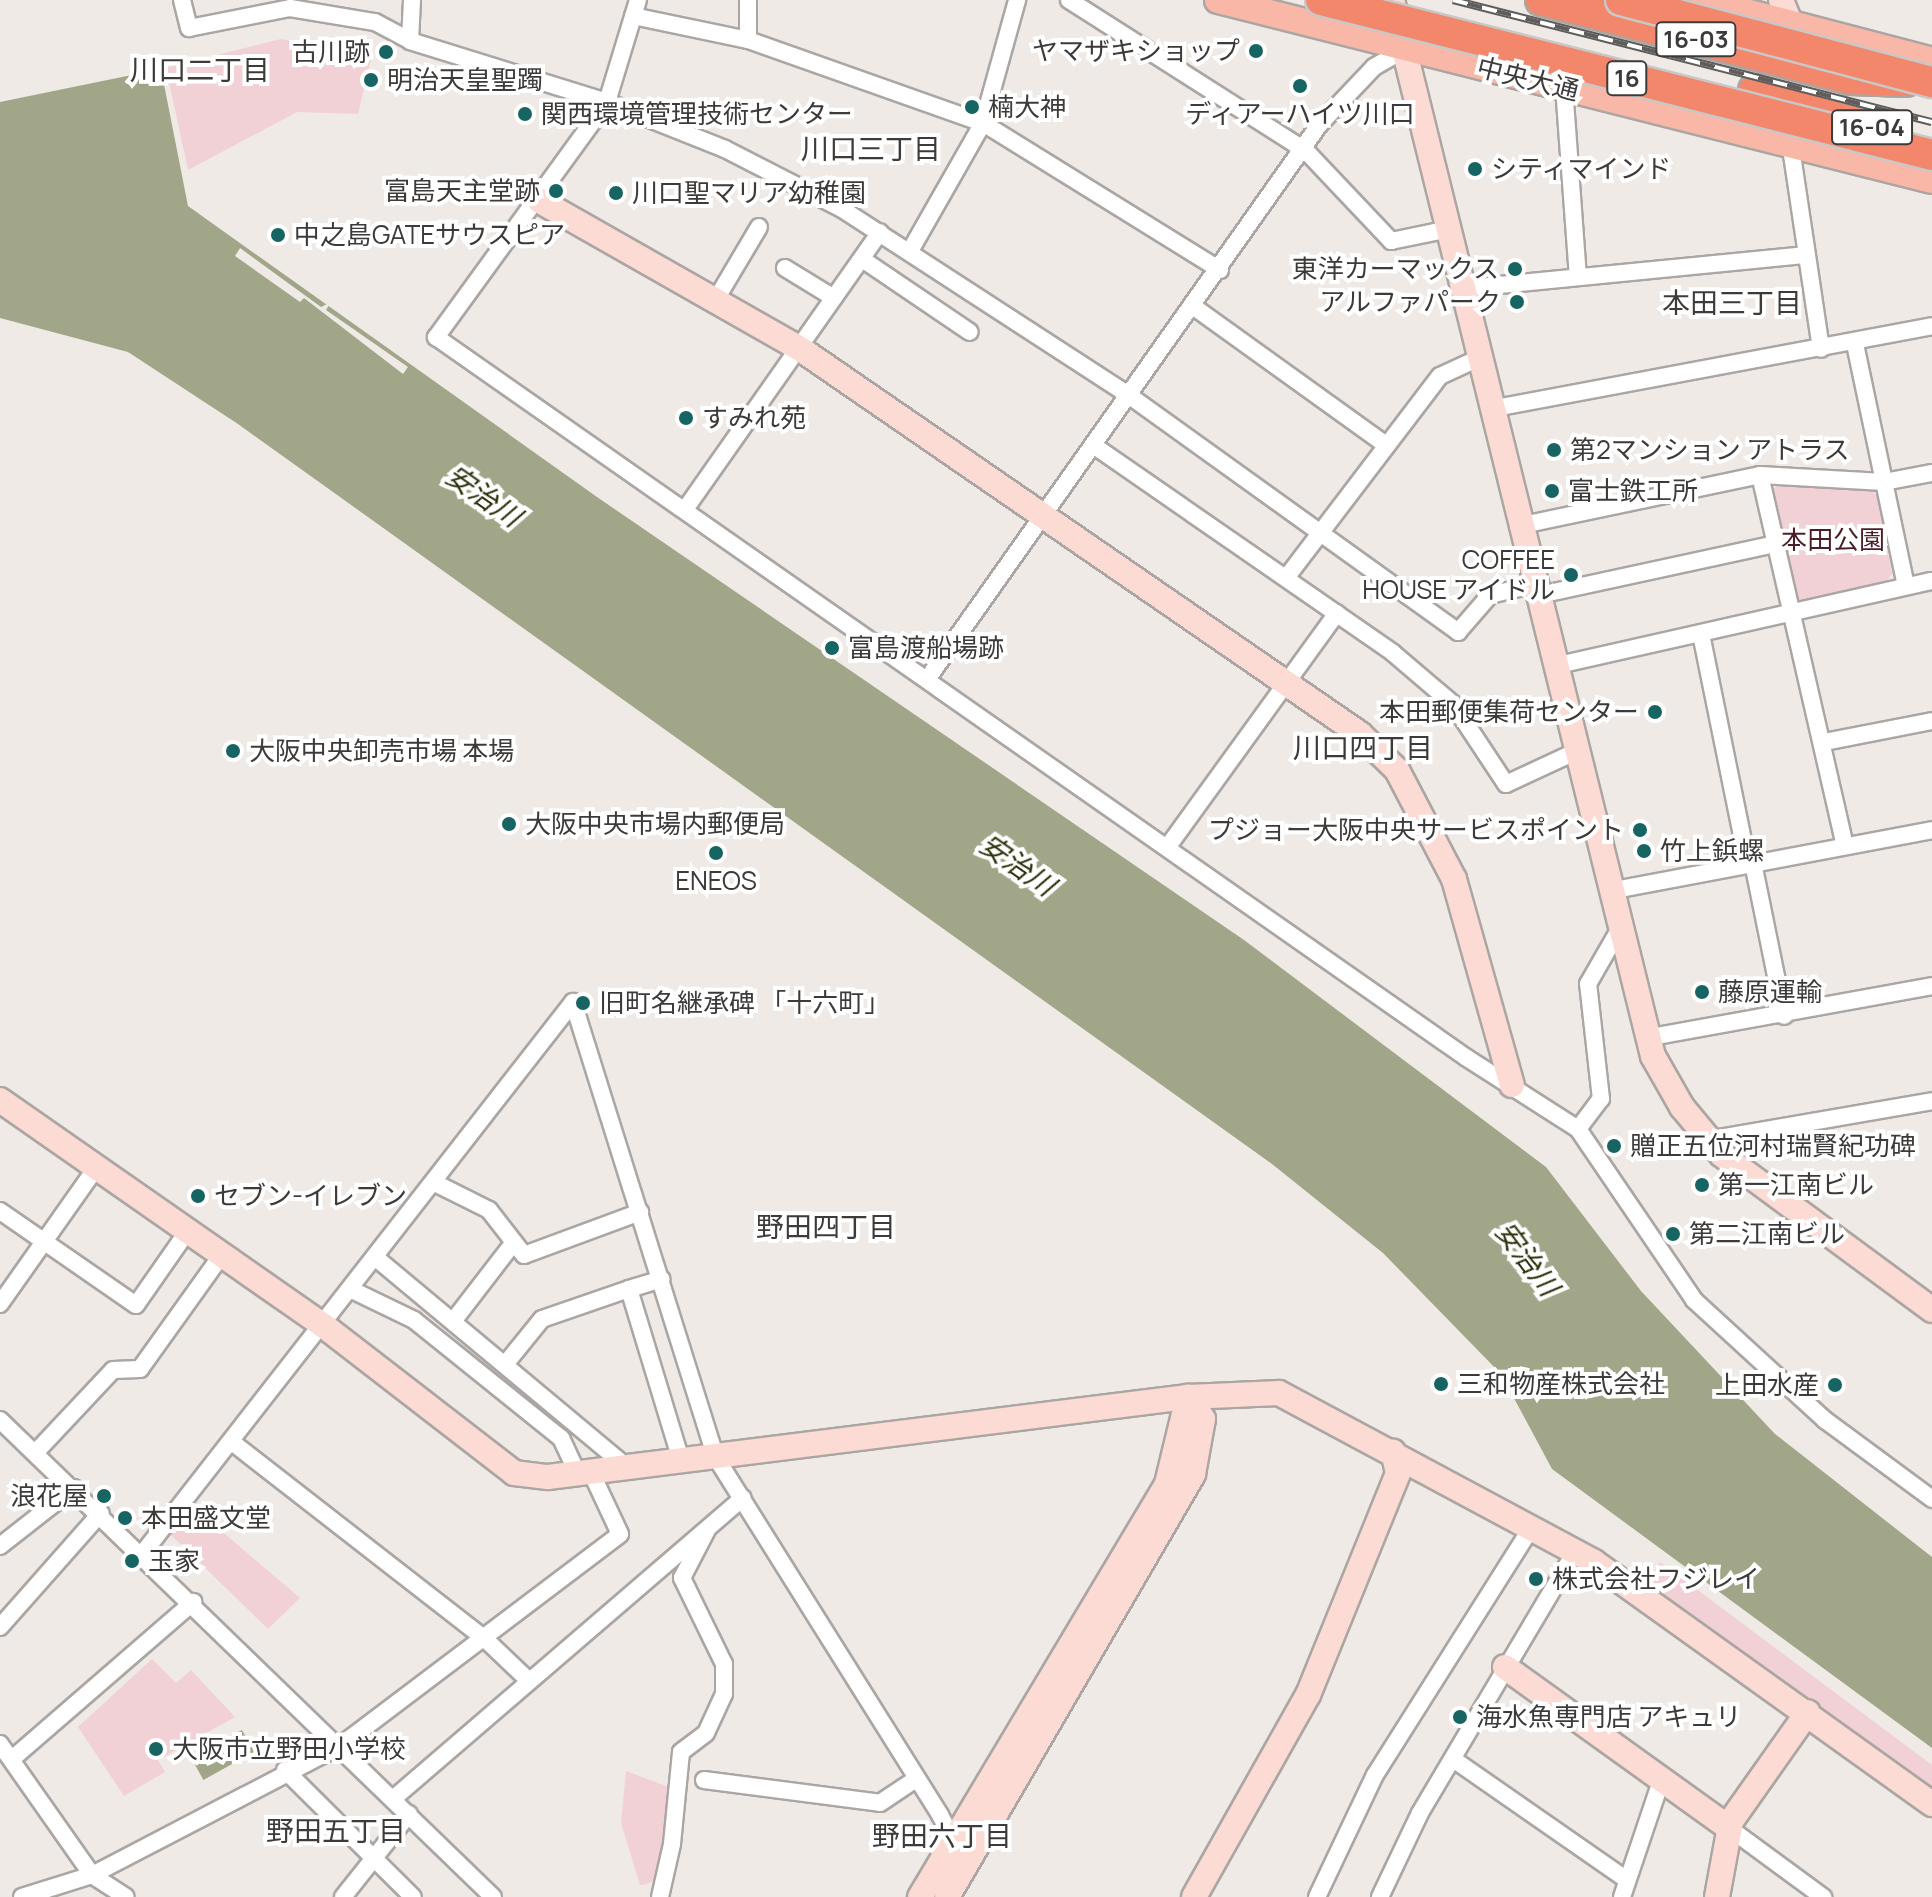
<!DOCTYPE html>
<meta charset="utf-8">
<style>
body{margin:0}
#map{position:relative;width:1932px;height:1897px;overflow:hidden;background:#efeae5;font-family:Manrope,"Noto Sans JP",sans-serif}
div>[style]{position:absolute}
[style*='--x']{left:calc(var(--x)*1px);top:calc(var(--y)*1px);width:calc(var(--w)*1px);rotate:calc(var(--a)*1deg)}
.green>*{inset:0;background:#f1d1d5}
.water>*{inset:0;background:#a1a688;transform-origin:0 0}
.pier>*{inset:0;background:#efeae5}
.roads{filter:drop-shadow(2px 0 #aba6a3) drop-shadow(-2px 0 #aba6a3) drop-shadow(0 2px #aba6a3) drop-shadow(0 -2px #aba6a3)}
.street>*{height:16px;margin:-8px;padding:0 8px;transform-origin:8px;border-radius:8px;background:#fff}
.secondary>*{height:24px;margin:-12px;padding:0 12px;transform-origin:12px;border-radius:12px;background:#fbdbd3}
.primary>*{height:26px;margin:-13px;padding:0 13px;transform-origin:13px;border-radius:13px;background:#f8b7a7}
.highway>*{height:30px;margin:-15px;padding:0 15px;transform-origin:15px;border-radius:15px;background:#f3876c}
.rail>*{height:8px;margin-top:-4px;transform-origin:0;background:repeating-linear-gradient(90deg,#fff 0 15px,#5f5d5b 0 30px);box-sizing:border-box;border-block:2px solid #5f5d5b}
.bridges{filter:drop-shadow(2px 0 #c9c8c8) drop-shadow(-2px 0 #c9c8c8) drop-shadow(0 2px #c9c8c8) drop-shadow(0 -2px #c9c8c8)}
.highway-bridge>*{height:30px;margin:-15px;padding:0 15px;transform-origin:15px;border-radius:15px;background:#f3876c}
.dots>*{width:22px;height:22px;translate:-50% -50%;box-sizing:border-box;border:4px solid #fff;border-radius:50%}
span{translate:-50% -50%;white-space:nowrap;text-align:center;line-height:1.15;-webkit-text-stroke:8px #fff;paint-order:stroke}
.shield-label span{padding:2px 6px;background:#fff;border:2px solid;border-radius:6px;-webkit-text-stroke-width:0}
.shield-label{font-size:24px;color:#3d3b3a;font-weight:700}
.poi-label{font-size:26px;color:#3d3b3a}
.right{translate:-100% -50%;text-align:right}
.left{translate:0 -50%;text-align:left}
.street-label{font-size:26px;color:#3d3b3a}
.park-label{font-size:26px;color:#4c1d27}
.neighbourhood-label{font-size:28px;color:#3d3b3a}
.water-label{font-size:28px;color:#2e310b;font-style:italic}
</style>
<div id="map">
<div class="green">
<div style="clip-path:polygon(281px 39px,372px 55px,358px 114px,297px 112px,188px 170px,166px 68px)"></div>
<div style="clip-path:polygon(1776px 486px,1870px 489px,1877px 496px,1892px 574px,1887px 581px,1803px 605px,1794px 600px,1770px 494px)"></div>
<div style="clip-path:polygon(191px 1505px,300px 1598px,268px 1629px,168px 1532px)"></div>
<div style="clip-path:polygon(1660px 1562px,1932px 1765px,1932px 1794px,1644px 1586px)"></div>
<div style="clip-path:polygon(152px 1659px,176px 1683px,191px 1670px,235px 1717px,158px 1760px,165px 1772px,124px 1796px,78px 1727px)"></div>
<div style="clip-path:polygon(626px 1771px,674px 1789px,661px 1877px,647px 1884px,640px 1885px,621px 1823px)"></div>
</div>
<div class="water">
<div style="clip-path:polygon(161px 69px,188px 206px,597px 497px,1244px 940px,1546px 1167px,1641px 1291px,1775px 1434px,1932px 1557px,1932px 1748px,1552px 1469px,1501px 1374px,1383px 1253px,1272px 1164px,238px 424px,128px 352px,0 318px,0 102px)"></div>
<div style="left:242px;top:1730px;width:25px;height:58px;rotate:61deg"></div>
</div>
<div class="pier">
<div style="clip-path:polygon(240px 248px,321px 307px,331px 302px,326px 310px,408px 367px,403px 374px,304px 298px,300px 302px,235px 256px)"></div>
</div>
<div class="roads">
<div class="street">
<div style="--x:182;--y:0;--w:29;--a:76"></div>
<div style="--x:189;--y:28;--w:103;--a:-11.2"></div>
<div style="--x:290;--y:8;--w:86;--a:9.4"></div>
<div style="--x:375;--y:22;--w:40;--a:28"></div>
<div style="--x:410;--y:41;--w:206;--a:17.2"></div>
<div style="--x:607;--y:102;--w:127;--a:21.7"></div>
<div style="--x:725;--y:149;--w:131;--a:27.1"></div>
<div style="--x:842;--y:209;--w:340;--a:33"></div>
<div style="--x:1127;--y:394;--w:408;--a:35.7"></div>
<div style="--x:1458;--y:632;--w:49;--a:-49.1"></div>
<div style="--x:1490;--y:595;--w:43;--a:-13.4"></div>
<div style="--x:638;--y:0;--w:107;--a:106.9"></div>
<div style="--x:607;--y:102;--w:291;--a:126"></div>
<div style="--x:436;--y:337;--w:1258;--a:34.97"></div>
<div style="--x:1467;--y:1058;--w:132;--a:32.6"></div>
<div style="--x:1578;--y:1129;--w:207;--a:55.8"></div>
<div style="--x:1694;--y:1300;--w:178;--a:42.5"></div>
<div style="--x:1825;--y:1420;--w:133;--a:36.4"></div>
<div style="--x:748;--y:0;--w:40;--a:90"></div>
<div style="--x:1069;--y:0;--w:281;--a:32.5"></div>
<div style="--x:1306;--y:151;--w:124;--a:46.6"></div>
<div style="--x:1391;--y:241;--w:54;--a:-11.7"></div>
<div style="--x:633;--y:16;--w:117;--a:11.8"></div>
<div style="--x:748;--y:40;--w:249;--a:19.5"></div>
<div style="--x:983;--y:123;--w:279;--a:31.8"></div>
<div style="--x:410;--y:41;--w:41;--a:-87.2"></div>
<div style="--x:1564;--y:87;--w:190;--a:85.8"></div>
<div style="--x:1791;--y:148;--w:203;--a:81.5"></div>
<div style="--x:910;--y:251;--w:147;--a:-60.3"></div>
<div style="--x:983;--y:123;--w:128;--a:-74.5"></div>
<div style="--x:862;--y:259;--w:130;--a:34.1"></div>
<div style="--x:785;--y:268;--w:57;--a:31.5"></div>
<div style="--x:1459;--y:289;--w:349;--a:-5.6"></div>
<div style="--x:715;--y:301;--w:86;--a:-59.3"></div>
<div style="--x:1194;--y:307;--w:236;--a:35.7"></div>
<div style="--x:1855;--y:344;--w:246;--a:78.1"></div>
<div style="--x:1490;--y:409;--w:450;--a:-10.6"></div>
<div style="--x:1093;--y:445;--w:365;--a:34.7"></div>
<div style="--x:1393;--y:653;--w:79;--a:40.4"></div>
<div style="--x:1453;--y:704;--w:96;--a:56.5"></div>
<div style="--x:1506;--y:784;--w:76;--a:-24.9"></div>
<div style="--x:1760;--y:475;--w:380;--a:77.1"></div>
<div style="--x:686;--y:508;--w:337;--a:-54.9"></div>
<div style="--x:1518;--y:526;--w:247;--a:-11.9"></div>
<div style="--x:1760;--y:475;--w:124;--a:3.2"></div>
<div style="--x:1884;--y:482;--w:49;--a:-10.6"></div>
<div style="--x:1286;--y:578;--w:254;--a:-52.7"></div>
<div style="--x:1440;--y:376;--w:43;--a:-24.8"></div>
<div style="--x:1535;--y:596;--w:247;--a:-12.2"></div>
<div style="--x:1701;--y:634;--w:235;--a:78.5"></div>
<div style="--x:1554;--y:666;--w:387;--a:-12.7"></div>
<div style="--x:928;--y:678;--w:677;--a:-54.74"></div>
<div style="--x:1319;--y:125;--w:80;--a:-46.5"></div>
<div style="--x:1374;--y:67;--w:34;--a:-30"></div>
<div style="--x:1824;--y:742;--w:110;--a:-11"></div>
<div style="--x:1169;--y:845;--w:286;--a:-54.1"></div>
<div style="--x:1753;--y:863;--w:156;--a:78.5"></div>
<div style="--x:1610;--y:891;--w:328;--a:-10.7"></div>
<div style="--x:573;--y:1002;--w:476;--a:72.6"></div>
<div style="--x:715;--y:1456;--w:424;--a:57.9"></div>
<div style="--x:940;--y:1815;--w:15;--a:62"></div>
<div style="--x:947;--y:1828;--w:20;--a:108"></div>
<div style="--x:1646;--y:1038;--w:291;--a:-10.3"></div>
<div style="--x:1578;--y:1129;--w:38;--a:-53"></div>
<div style="--x:1601;--y:1099;--w:116;--a:-96.4"></div>
<div style="--x:1588;--y:984;--w:62;--a:-60.1"></div>
<div style="--x:1707;--y:1140;--w:228;--a:-9.8"></div>
<div style="--x:433;--y:1182;--w:63;--a:26.6"></div>
<div style="--x:489;--y:1210;--w:57;--a:52.1"></div>
<div style="--x:524;--y:1255;--w:124;--a:-20.3"></div>
<div style="--x:0;--y:1211;--w:165;--a:34.7"></div>
<div style="--x:136;--y:1305;--w:89;--a:-55.1"></div>
<div style="--x:376;--y:1258;--w:327;--a:39.8"></div>
<div style="--x:629;--y:1289;--w:34;--a:-17"></div>
<div style="--x:352;--y:1290;--w:69;--a:25.8"></div>
<div style="--x:414;--y:1320;--w:189;--a:38.8"></div>
<div style="--x:561;--y:1438;--w:38;--a:65"></div>
<div style="--x:0;--y:1304;--w:166;--a:-54.8"></div>
<div style="--x:454;--y:1320;--w:98;--a:-52.4"></div>
<div style="--x:507;--y:1362;--w:55;--a:-50.9"></div>
<div style="--x:542;--y:1319;--w:92;--a:-19"></div>
<div style="--x:629;--y:1289;--w:179;--a:73.1"></div>
<div style="--x:0;--y:1420;--w:686;--a:44.06"></div>
<div style="--x:232;--y:1442;--w:319;--a:37.9"></div>
<div style="--x:484;--y:1638;--w:58;--a:43.6"></div>
<div style="--x:36;--y:1452;--w:112;--a:-46.8"></div>
<div style="--x:113;--y:1370;--w:27;--a:-2"></div>
<div style="--x:140;--y:1369;--w:139;--a:-54.4"></div>
<div style="--x:0;--y:1546;--w:94;--a:-38.1"></div>
<div style="--x:143;--y:1553;--w:699;--a:-52.03"></div>
<div style="--x:0;--y:1627;--w:152;--a:-48.5"></div>
<div style="--x:0;--y:1744;--w:160;--a:54.9"></div>
<div style="--x:92;--y:1875;--w:40;--a:32.9"></div>
<div style="--x:12;--y:1759;--w:240;--a:-40.9"></div>
<div style="--x:1453;--y:1759;--w:208;--a:34.8"></div>
<div style="--x:285;--y:1770;--w:180;--a:44.8"></div>
<div style="--x:704;--y:1780;--w:177;--a:7.4"></div>
<div style="--x:880;--y:1803;--w:43;--a:-33.7"></div>
<div style="--x:394;--y:1798;--w:460;--a:-40.7"></div>
<div style="--x:1729;--y:1828;--w:117;--a:36.3"></div>
<div style="--x:22;--y:1897;--w:73;--a:-17.4"></div>
<div style="--x:92;--y:1875;--w:280;--a:-27.5"></div>
<div style="--x:340;--y:1746;--w:351;--a:-37.1"></div>
<div style="--x:620;--y:1534;--w:68;--a:-115.1"></div>
<div style="--x:343;--y:1897;--w:106;--a:-51.5"></div>
<div style="--x:660;--y:1897;--w:54;--a:-77.2"></div>
<div style="--x:672;--y:1844;--w:92;--a:-84.4"></div>
<div style="--x:681;--y:1752;--w:31;--a:-37"></div>
<div style="--x:706;--y:1733;--w:43;--a:-65.2"></div>
<div style="--x:724;--y:1694;--w:30;--a:-90"></div>
<div style="--x:724;--y:1664;--w:96;--a:-116"></div>
<div style="--x:682;--y:1578;--w:54;--a:-62.5"></div>
<div style="--x:1317;--y:1897;--w:135;--a:-64.6"></div>
<div style="--x:1375;--y:1775;--w:294;--a:-57.7"></div>
<div style="--x:1380;--y:1897;--w:93;--a:-64.5"></div>
<div style="--x:1420;--y:1813;--w:304;--a:-59.3"></div>
<div style="--x:1622;--y:1897;--w:126;--a:-71.4"></div>
</div>
<div class="secondary">
<div style="--x:1392;--y:0;--w:1088;--a:76.12"></div>
<div style="--x:1653;--y:1056;--w:59;--a:60.4"></div>
<div style="--x:1682;--y:1107;--w:62;--a:50.2"></div>
<div style="--x:1722;--y:1155;--w:261;--a:36.4"></div>
<div style="--x:1781;--y:0;--w:24;--a:68"></div>
<div style="--x:540;--y:201;--w:298;--a:29.6"></div>
<div style="--x:799;--y:348;--w:681;--a:34.53"></div>
<div style="--x:1360;--y:734;--w:52;--a:44.2"></div>
<div style="--x:1397;--y:770;--w:123;--a:62.4"></div>
<div style="--x:1454;--y:879;--w:214;--a:74.3"></div>
<div style="--x:0;--y:1100;--w:395;--a:34.9"></div>
<div style="--x:324;--y:1326;--w:240;--a:37.7"></div>
<div style="--x:514;--y:1473;--w:34;--a:7"></div>
<div style="--x:548;--y:1477;--w:645;--a:-7.13"></div>
<div style="--x:1188;--y:1397;--w:91;--a:-2.5"></div>
<div style="--x:1279;--y:1393;--w:357;--a:28.2"></div>
<div style="--x:1594;--y:1562;--w:416;--a:35.6"></div>
<div style="--x:1505;--y:1667;--w:276;--a:35.7"></div>
<div style="--x:920;--y:1897;--w:481;--a:-59.1"></div>
<div style="--x:1167;--y:1484;--w:89;--a:-76.4"></div>
<div style="--x:947;--y:1897;--w:489;--a:-59.8"></div>
<div style="--x:1193;--y:1474;--w:56;--a:-79.7"></div>
<div style="--x:1203;--y:1419;--w:27;--a:-124"></div>
<div style="--x:1194;--y:1897;--w:232;--a:-60.6"></div>
<div style="--x:1308;--y:1695;--w:240;--a:-67.9"></div>
<div style="--x:1398;--y:1473;--w:22;--a:-103"></div>
<div style="--x:1717;--y:1897;--w:77;--a:-79.6"></div>
<div style="--x:1731;--y:1821;--w:133;--a:-54.8"></div>
</div>
<div class="primary">
<div style="--x:1218;--y:0;--w:736;--a:14.15"></div>
<div style="--x:1700;--y:0;--w:240;--a:14.7"></div>
</div>
<div class="highway">
<div style="--x:1541;--y:0;--w:319;--a:14.3"></div>
<div style="--x:1850;--y:79;--w:56;--a:2"></div>
<div style="--x:1754;--y:90;--w:134;--a:17.8"></div>
</div>
</div>
<div class="rail">
<div style="--x:1453;--y:0;--w:494;--a:14.3"></div>
</div>
<div class="bridges">
<div class="highway-bridge">
<div style="--x:1321;--y:0;--w:630;--a:14.23"></div>
<div style="--x:1621;--y:0;--w:322;--a:14.8"></div>
</div>
</div>
<div class="dots">
<div style="left:1256px;top:51px;background:#166563"></div>
<div style="left:386px;top:52px;background:#166563"></div>
<div style="left:371px;top:80px;background:#166563"></div>
<div style="left:1300px;top:86px;background:#166563"></div>
<div style="left:972px;top:107px;background:#166563"></div>
<div style="left:525px;top:114px;background:#166563"></div>
<div style="left:1475px;top:169px;background:#166563"></div>
<div style="left:556px;top:191px;background:#166563"></div>
<div style="left:616px;top:193px;background:#166563"></div>
<div style="left:278px;top:235px;background:#166563"></div>
<div style="left:1515px;top:269px;background:#166563"></div>
<div style="left:1517px;top:302px;background:#166563"></div>
<div style="left:686px;top:418px;background:#166563"></div>
<div style="left:1554px;top:450px;background:#166563"></div>
<div style="left:1552px;top:491px;background:#166563"></div>
<div style="left:1571px;top:575px;background:#166563"></div>
<div style="left:832px;top:648px;background:#166563"></div>
<div style="left:1655px;top:712px;background:#166563"></div>
<div style="left:233px;top:751px;background:#166563"></div>
<div style="left:509px;top:824px;background:#166563"></div>
<div style="left:1640px;top:830px;background:#166563"></div>
<div style="left:1644px;top:851px;background:#166563"></div>
<div style="left:716px;top:853px;background:#166563"></div>
<div style="left:1702px;top:992px;background:#166563"></div>
<div style="left:583px;top:1003px;background:#166563"></div>
<div style="left:1614px;top:1146px;background:#166563"></div>
<div style="left:1702px;top:1185px;background:#166563"></div>
<div style="left:198px;top:1196px;background:#166563"></div>
<div style="left:1673px;top:1234px;background:#166563"></div>
<div style="left:1441px;top:1384px;background:#166563"></div>
<div style="left:1835px;top:1385px;background:#166563"></div>
<div style="left:104px;top:1496px;background:#166563"></div>
<div style="left:125px;top:1518px;background:#166563"></div>
<div style="left:132px;top:1561px;background:#166563"></div>
<div style="left:1536px;top:1579px;background:#166563"></div>
<div style="left:1460px;top:1717px;background:#166563"></div>
<div style="left:156px;top:1749px;background:#166563"></div>
</div>
<div class="shield-label">
<span style="left:1696px;top:39px">16-03</span>
<span style="left:1627px;top:78px">16</span>
<span style="left:1872px;top:127px">16-04</span>
</div>
<div class="poi-label">
<span class="right" style="left:1240px;top:51px">ヤマザキショップ</span>
<span class="right" style="left:370px;top:52px">古川跡</span>
<span class="left" style="left:387px;top:80px">明治天皇聖躅</span>
<span class="left" style="left:988px;top:107px">楠大神</span>
<span class="left" style="left:541px;top:114px">関西環境管理技術センター</span>
<span style="left:1300px;top:114px">ディアーハイツ川口</span>
<span class="left" style="left:1491px;top:169px">シティマインド</span>
<span class="right" style="left:540px;top:191px">富島天主堂跡</span>
<span class="left" style="left:632px;top:193px">川口聖マリア幼稚園</span>
<span class="left" style="left:294px;top:235px">中之島GATEサウスピア</span>
<span class="right" style="left:1499px;top:269px">東洋カーマックス</span>
<span class="right" style="left:1501px;top:302px">アルファパーク</span>
<span class="left" style="left:702px;top:418px">すみれ苑</span>
<span class="left" style="left:1570px;top:450px">第2マンション アトラス</span>
<span class="left" style="left:1568px;top:491px">富士鉄工所</span>
<span class="right" style="left:1555px;top:575px">COFFEE<br>HOUSE アイドル</span>
<span class="left" style="left:848px;top:648px">富島渡船場跡</span>
<span class="right" style="left:1639px;top:712px">本田郵便集荷センター</span>
<span class="left" style="left:249px;top:751px">大阪中央卸売市場 本場</span>
<span class="left" style="left:525px;top:824px">大阪中央市場内郵便局</span>
<span class="right" style="left:1624px;top:830px">プジョー大阪中央サービスポイント</span>
<span class="left" style="left:1660px;top:851px">竹上鋲螺</span>
<span style="left:716px;top:881px">ENEOS</span>
<span class="left" style="left:1718px;top:992px">藤原運輸</span>
<span class="left" style="left:599px;top:1003px">旧町名継承碑 「十六町」</span>
<span class="left" style="left:1630px;top:1146px">贈正五位河村瑞賢紀功碑</span>
<span class="left" style="left:1718px;top:1185px">第一江南ビル</span>
<span class="left" style="left:214px;top:1196px">セブン-イレブン</span>
<span class="left" style="left:1689px;top:1234px">第二江南ビル</span>
<span class="left" style="left:1457px;top:1384px">三和物産株式会社</span>
<span class="right" style="left:1819px;top:1385px">上田水産</span>
<span class="right" style="left:88px;top:1496px">浪花屋</span>
<span class="left" style="left:141px;top:1518px">本田盛文堂</span>
<span class="left" style="left:148px;top:1561px">玉家</span>
<span class="left" style="left:1552px;top:1579px">株式会社フジレイ</span>
<span class="left" style="left:1476px;top:1717px">海水魚専門店 アキュリ</span>
<span class="left" style="left:172px;top:1749px">大阪市立野田小学校</span>
</div>
<div class="street-label">
<span style="left:1528px;top:79px;rotate:14deg">中央大通</span>
</div>
<div class="park-label">
<span style="left:1833px;top:540px">本田公園</span>
</div>
<div class="neighbourhood-label">
<span style="left:200px;top:69px">川口二丁目</span>
<span style="left:871px;top:148px">川口三丁目</span>
<span style="left:1732px;top:302px">本田三丁目</span>
<span style="left:1363px;top:747px">川口四丁目</span>
<span style="left:826px;top:1226px">野田四丁目</span>
<span style="left:336px;top:1830px">野田五丁目</span>
<span style="left:942px;top:1835px">野田六丁目</span>
</div>
<div class="water-label">
<span style="left:484px;top:495px;rotate:35deg">安治川</span>
<span style="left:1018px;top:864px;rotate:35deg">安治川</span>
<span style="left:1528px;top:1258px;rotate:53deg">安治川</span>
</div>
</div>
